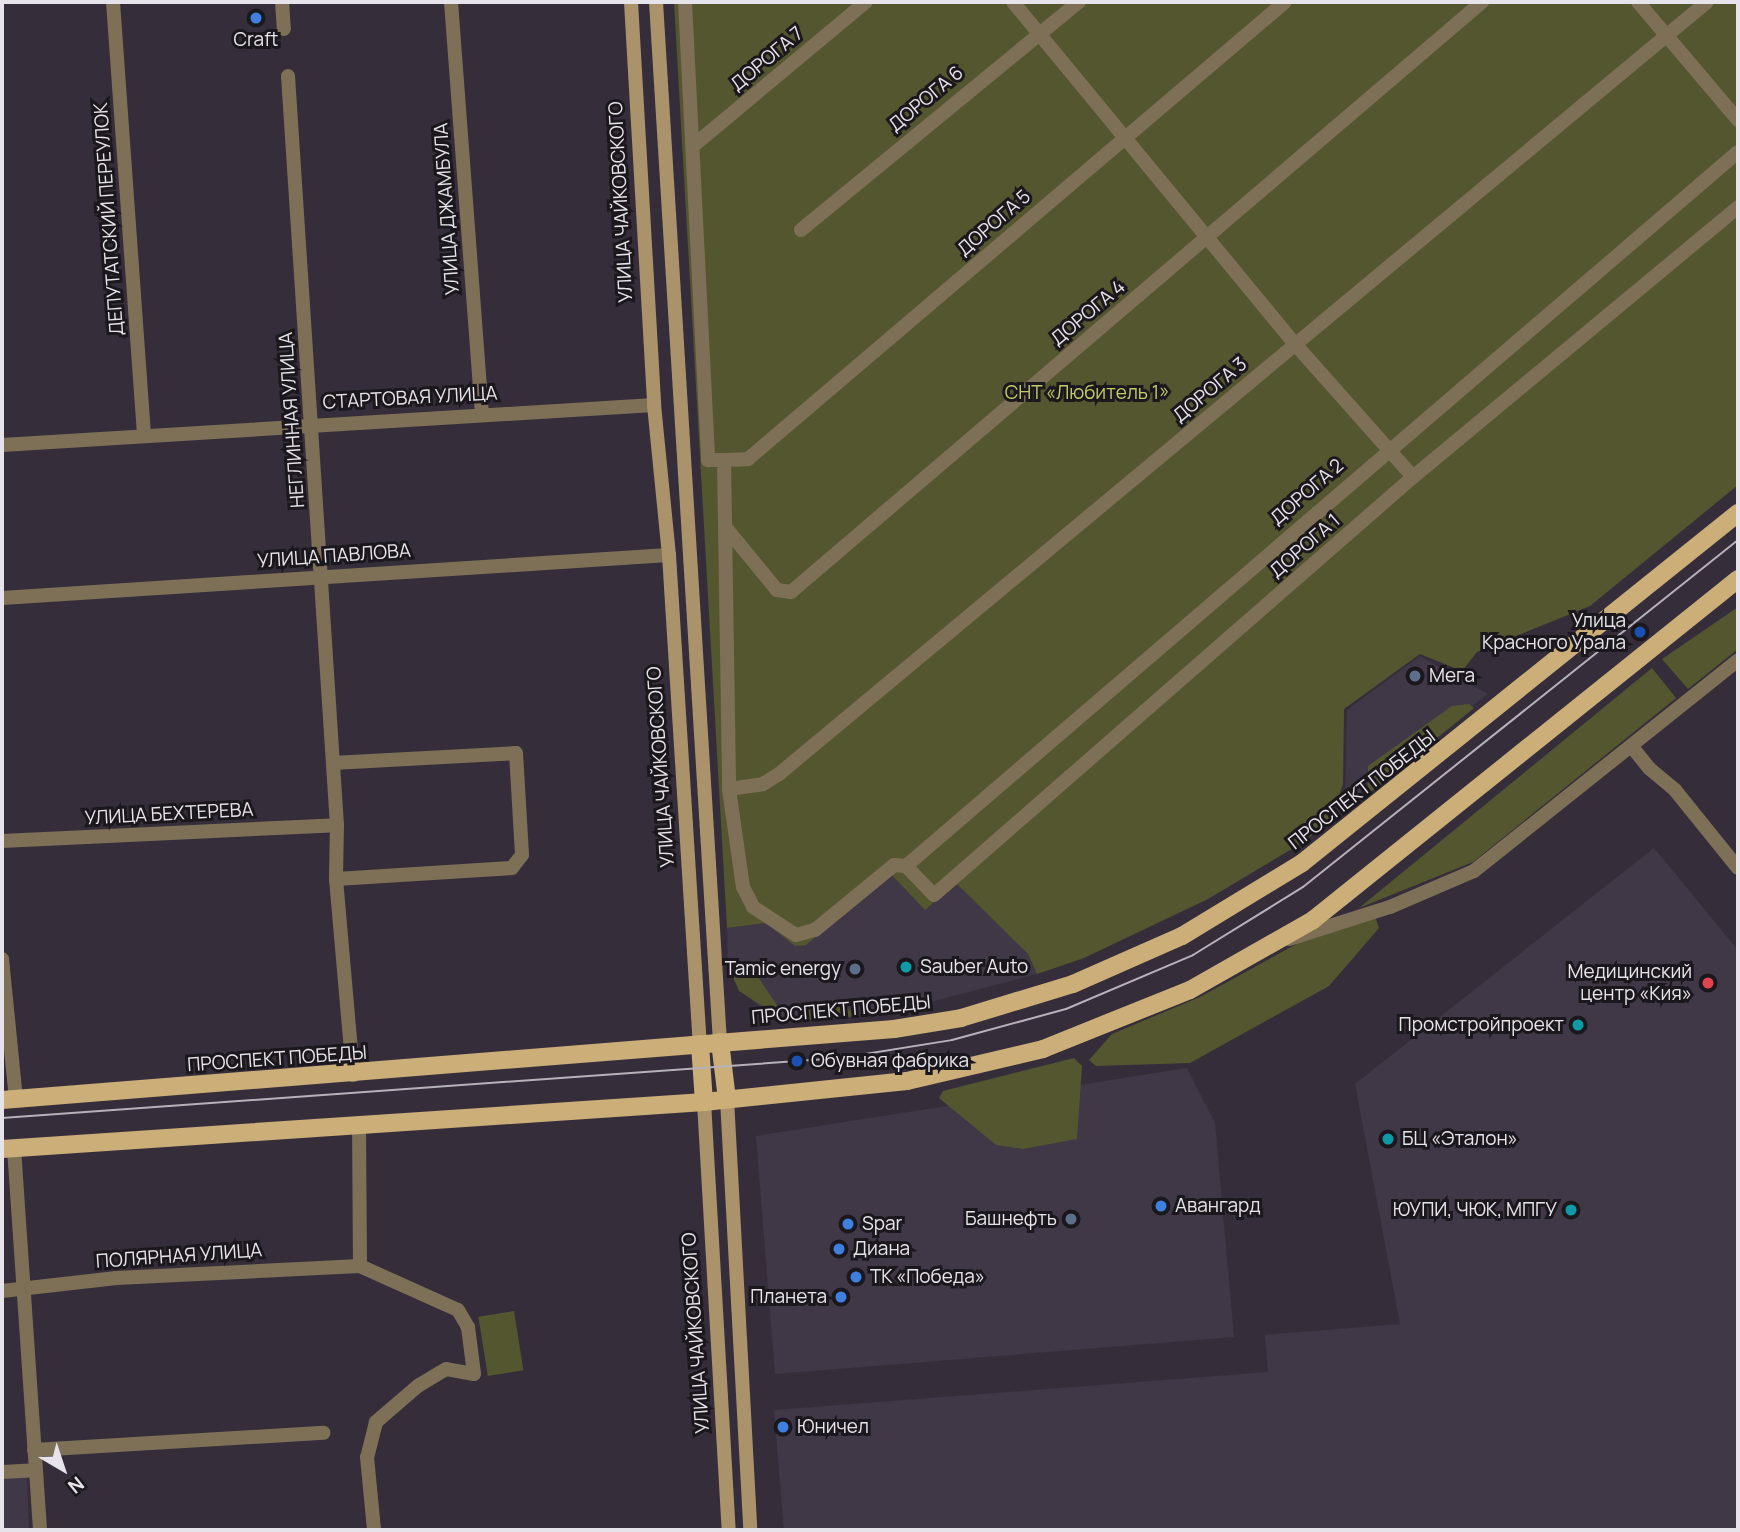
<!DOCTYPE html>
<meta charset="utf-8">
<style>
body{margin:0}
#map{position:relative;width:1740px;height:1532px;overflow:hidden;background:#352e3a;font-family:Manrope,sans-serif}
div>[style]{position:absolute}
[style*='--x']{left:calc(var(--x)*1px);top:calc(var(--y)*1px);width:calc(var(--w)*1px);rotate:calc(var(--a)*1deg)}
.built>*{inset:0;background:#403747;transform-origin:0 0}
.green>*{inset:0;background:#54562f;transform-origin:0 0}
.minor>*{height:14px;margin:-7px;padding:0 7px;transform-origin:7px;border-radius:7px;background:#7e7057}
.secondary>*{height:14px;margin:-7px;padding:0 7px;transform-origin:7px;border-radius:7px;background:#aa936a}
.primary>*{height:18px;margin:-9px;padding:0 9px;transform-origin:9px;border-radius:9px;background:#cbae78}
.tram>*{height:2px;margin:-1px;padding:0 1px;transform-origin:1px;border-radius:1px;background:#b7b2ba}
.dots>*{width:19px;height:19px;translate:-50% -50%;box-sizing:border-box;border:4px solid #1b181d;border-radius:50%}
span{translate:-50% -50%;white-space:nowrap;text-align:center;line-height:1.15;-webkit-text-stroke:6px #1b181d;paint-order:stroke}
.poi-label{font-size:19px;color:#e7e3ea}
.right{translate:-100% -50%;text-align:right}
.left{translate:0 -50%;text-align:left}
.street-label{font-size:19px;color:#e7e3ea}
.park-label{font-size:19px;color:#c4c967}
.frame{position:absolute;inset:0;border:4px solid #e7e3ea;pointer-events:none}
.north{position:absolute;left:28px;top:1434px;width:70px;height:70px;-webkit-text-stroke:5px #1b181d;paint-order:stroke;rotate:141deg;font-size:19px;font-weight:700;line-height:28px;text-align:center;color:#e7e3ea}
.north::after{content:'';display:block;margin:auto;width:24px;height:32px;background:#e7e3ea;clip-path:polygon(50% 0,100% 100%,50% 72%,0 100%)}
</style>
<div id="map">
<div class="built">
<div style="clip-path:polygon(1420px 656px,1488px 694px,1345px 804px,1347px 710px)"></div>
<div style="clip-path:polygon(1654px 848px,1738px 950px,1738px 1530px,784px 1530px,774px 1410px,1268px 1372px,1265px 1335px,1400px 1324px,1355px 1084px)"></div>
<div style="clip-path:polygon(890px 873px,956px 882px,1028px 954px,1037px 974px,904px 1009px,785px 1023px,756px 1004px,728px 972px,727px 928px,766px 923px)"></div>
<div style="clip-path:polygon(1187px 1068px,1215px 1123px,1234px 1337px,775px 1374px,756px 1136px)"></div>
<div style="left:27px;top:1476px;width:54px;height:25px;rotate:88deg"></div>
</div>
<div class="green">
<div style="clip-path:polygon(674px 2px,1738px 2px,1738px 485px,1590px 606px,1477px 652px,1462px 671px,1420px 654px,1344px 709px,1343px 784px,1331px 819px,1305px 841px,1208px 899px,1084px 958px,1037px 974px,1028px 954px,956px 883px,925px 910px,890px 873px,806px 945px,795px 946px,766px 923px,727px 928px)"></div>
<div style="clip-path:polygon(1738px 607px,1738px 649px,1688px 689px,1662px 659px)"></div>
<div style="clip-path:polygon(1652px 668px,1676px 698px,1473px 862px,1359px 908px)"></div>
<div style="clip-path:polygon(1469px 704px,1474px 708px,1368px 794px,1368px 766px,1452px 706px)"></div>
<div style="clip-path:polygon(1375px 916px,1379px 928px,1329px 986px,1190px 1063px,1096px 1066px,1089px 1060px,1112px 1034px,1200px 997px,1302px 941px)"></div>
<div style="clip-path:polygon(736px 961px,751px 966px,778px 1007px,772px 1012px,739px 991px,730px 970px)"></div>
<div style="clip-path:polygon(838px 1001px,857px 1016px,812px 1021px,802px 1011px,804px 1005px)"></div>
<div style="clip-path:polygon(1074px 1058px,1082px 1066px,1077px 1139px,1023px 1149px,996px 1145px,939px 1098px,943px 1091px)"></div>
<div style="left:514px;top:1311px;width:60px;height:36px;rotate:81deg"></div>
</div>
<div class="minor">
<div style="--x:113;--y:2;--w:432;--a:85.9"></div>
<div style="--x:282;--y:2;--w:27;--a:86"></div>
<div style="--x:451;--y:2;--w:412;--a:85.7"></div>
<div style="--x:685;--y:2;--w:459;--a:87.1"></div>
<div style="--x:708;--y:460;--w:16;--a:0"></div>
<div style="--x:724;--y:460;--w:329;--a:89.1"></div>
<div style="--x:729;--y:789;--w:99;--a:81.9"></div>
<div style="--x:743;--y:887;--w:22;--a:63"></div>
<div style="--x:753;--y:907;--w:51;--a:33.1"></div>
<div style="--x:796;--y:935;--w:20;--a:-15"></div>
<div style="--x:815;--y:930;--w:102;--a:-39.4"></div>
<div style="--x:894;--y:865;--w:12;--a:5"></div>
<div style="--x:1013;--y:2;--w:443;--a:50.5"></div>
<div style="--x:1295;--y:344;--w:178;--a:48.4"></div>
<div style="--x:1638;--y:2;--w:155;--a:49.7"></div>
<div style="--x:288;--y:76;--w:751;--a:86.26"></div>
<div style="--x:337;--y:825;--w:54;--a:91.1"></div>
<div style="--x:336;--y:879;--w:197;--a:85"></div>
<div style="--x:693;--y:146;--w:225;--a:-39.8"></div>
<div style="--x:801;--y:230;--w:360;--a:-39.4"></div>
<div style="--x:2;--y:445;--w:653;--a:-3.51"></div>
<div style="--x:724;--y:460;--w:24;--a:-2"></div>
<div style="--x:748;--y:459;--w:705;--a:-40.4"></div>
<div style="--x:726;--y:528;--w:80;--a:50.6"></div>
<div style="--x:777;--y:590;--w:14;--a:8"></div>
<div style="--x:791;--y:592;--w:909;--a:-40.49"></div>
<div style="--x:2;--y:598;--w:668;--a:-3.69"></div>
<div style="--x:1632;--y:747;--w:28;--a:51"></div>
<div style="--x:1650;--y:769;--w:33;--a:40"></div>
<div style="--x:1675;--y:790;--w:100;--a:51.1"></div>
<div style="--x:333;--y:763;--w:183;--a:-3.1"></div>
<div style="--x:516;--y:753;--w:102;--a:86.6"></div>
<div style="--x:522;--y:855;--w:16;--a:128"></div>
<div style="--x:512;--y:868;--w:176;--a:176.4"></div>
<div style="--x:729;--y:789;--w:34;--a:-8"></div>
<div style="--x:763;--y:784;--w:19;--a:-32"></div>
<div style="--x:779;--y:774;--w:1207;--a:-39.76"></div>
<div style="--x:2;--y:841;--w:335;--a:-2.7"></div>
<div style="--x:906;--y:866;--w:40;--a:46"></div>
<div style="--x:934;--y:895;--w:636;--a:-41.11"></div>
<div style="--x:1413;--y:477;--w:423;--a:-39.7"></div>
<div style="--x:906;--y:866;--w:1096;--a:-40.64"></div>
<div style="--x:1289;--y:939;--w:106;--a:-17.6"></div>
<div style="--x:1390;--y:907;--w:91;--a:-23.2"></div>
<div style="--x:1474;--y:871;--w:338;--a:-38.6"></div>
<div style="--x:2;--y:959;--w:141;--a:84.3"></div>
<div style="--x:359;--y:1123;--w:143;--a:89.6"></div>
<div style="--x:360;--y:1266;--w:107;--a:24.2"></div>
<div style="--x:458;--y:1310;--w:20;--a:60"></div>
<div style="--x:468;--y:1327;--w:47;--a:82.7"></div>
<div style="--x:474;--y:1374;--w:28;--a:-170"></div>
<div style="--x:446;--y:1369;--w:31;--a:149"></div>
<div style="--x:419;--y:1385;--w:57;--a:139.3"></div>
<div style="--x:376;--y:1422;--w:36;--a:104"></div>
<div style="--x:367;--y:1457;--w:73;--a:84.5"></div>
<div style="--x:14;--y:1148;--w:383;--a:86.1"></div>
<div style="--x:2;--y:1291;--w:115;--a:-6.5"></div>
<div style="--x:116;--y:1278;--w:244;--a:-2.8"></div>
<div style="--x:34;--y:1450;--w:290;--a:-3.4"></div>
<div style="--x:2;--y:1472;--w:33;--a:-3"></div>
</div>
<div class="secondary">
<div style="--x:631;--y:2;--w:404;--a:86.7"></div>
<div style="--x:654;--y:405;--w:151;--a:84.3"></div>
<div style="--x:669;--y:555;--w:490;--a:86.4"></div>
<div style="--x:656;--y:2;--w:1042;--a:86.48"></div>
<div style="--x:727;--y:1099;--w:432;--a:86.9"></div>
<div style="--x:704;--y:1102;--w:429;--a:86.7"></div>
</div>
<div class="primary">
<div style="--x:720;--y:1042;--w:57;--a:83"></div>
<div style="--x:700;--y:1044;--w:58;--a:86.1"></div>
<div style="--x:2;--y:1100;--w:895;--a:-4.55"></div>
<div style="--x:894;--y:1029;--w:68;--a:-9.3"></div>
<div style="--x:961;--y:1018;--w:117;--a:-16.9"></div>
<div style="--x:1073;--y:984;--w:119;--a:-23.8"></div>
<div style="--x:1182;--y:936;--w:140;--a:-31.3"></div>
<div style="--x:1302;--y:863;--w:559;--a:-38.76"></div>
<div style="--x:2;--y:1149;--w:704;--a:-3.83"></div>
<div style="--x:704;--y:1102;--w:204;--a:-5.9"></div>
<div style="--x:907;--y:1081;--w:140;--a:-13.2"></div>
<div style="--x:1043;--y:1049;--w:158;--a:-21.9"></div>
<div style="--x:1190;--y:990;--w:142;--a:-29.6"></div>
<div style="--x:1313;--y:920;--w:545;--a:-38.74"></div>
</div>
<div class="tram">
<div style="--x:2;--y:1118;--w:840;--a:-4.1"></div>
<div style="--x:840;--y:1058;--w:113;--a:-9.1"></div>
<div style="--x:952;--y:1040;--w:118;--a:-15.2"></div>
<div style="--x:1066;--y:1009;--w:138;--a:-23"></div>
<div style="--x:1193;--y:955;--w:129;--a:-31.7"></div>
<div style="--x:1303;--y:887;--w:556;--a:-38.58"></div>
</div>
<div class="dots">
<div style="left:256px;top:18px;background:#3f7fe0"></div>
<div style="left:1640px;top:632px;background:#1a4fb4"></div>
<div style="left:1415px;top:676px;background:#5c6f8a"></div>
<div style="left:906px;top:967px;background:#0f9aa8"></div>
<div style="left:855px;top:969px;background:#5c6f8a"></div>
<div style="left:1708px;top:983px;background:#e0444e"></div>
<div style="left:1578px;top:1025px;background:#0f9aa8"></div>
<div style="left:797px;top:1061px;background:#1a4fb4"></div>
<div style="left:1388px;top:1139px;background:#0f9aa8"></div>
<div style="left:1161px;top:1206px;background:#3f7fe0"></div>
<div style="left:1571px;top:1210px;background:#0f9aa8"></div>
<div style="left:1071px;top:1219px;background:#5c6f8a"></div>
<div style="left:848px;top:1224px;background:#3f7fe0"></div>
<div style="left:839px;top:1249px;background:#3f7fe0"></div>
<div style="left:856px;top:1277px;background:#3f7fe0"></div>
<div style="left:841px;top:1297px;background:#3f7fe0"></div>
<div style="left:783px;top:1427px;background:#3f7fe0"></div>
</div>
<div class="poi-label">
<span style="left:256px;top:40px">Craft</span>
<span class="right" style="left:1626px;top:632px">Улица<br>Красного Урала</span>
<span class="left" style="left:1429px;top:676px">Мега</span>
<span class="left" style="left:920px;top:967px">Sauber Auto</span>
<span class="right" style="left:841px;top:969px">Tamic energy</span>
<span class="right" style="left:1692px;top:983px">Медицинский<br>центр «Кия»</span>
<span class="right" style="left:1564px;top:1025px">Промстройпроект</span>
<span class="left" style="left:811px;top:1061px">Обувная фабрика</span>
<span class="left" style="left:1402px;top:1139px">БЦ «Эталон»</span>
<span class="left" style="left:1175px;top:1206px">Авангард</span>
<span class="right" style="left:1557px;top:1210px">ЮУПИ, ЧЮК, МПГУ</span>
<span class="right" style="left:1057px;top:1219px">Башнефть</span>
<span class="left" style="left:862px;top:1224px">Spar</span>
<span class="left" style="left:853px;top:1249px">Диана</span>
<span class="left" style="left:870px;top:1277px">ТК «Победа»</span>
<span class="right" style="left:827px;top:1297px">Планета</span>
<span class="left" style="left:797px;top:1427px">Юничел</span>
</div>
<div class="street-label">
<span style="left:767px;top:59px;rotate:-40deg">ДОРОГА 7</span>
<span style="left:926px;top:99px;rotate:-40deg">ДОРОГА 6</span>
<span style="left:621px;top:202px;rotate:-93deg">УЛИЦА ЧАЙКОВСКОГО</span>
<span style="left:447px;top:209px;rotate:-94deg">УЛИЦА ДЖАМБУЛА</span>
<span style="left:109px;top:219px;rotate:-94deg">ДЕПУТАТСКИЙ ПЕРЕУЛОК</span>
<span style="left:994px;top:223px;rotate:-41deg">ДОРОГА 5</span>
<span style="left:1088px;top:313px;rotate:-40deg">ДОРОГА 4</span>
<span style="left:1210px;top:390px;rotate:-40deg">ДОРОГА 3</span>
<span style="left:410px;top:398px;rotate:-3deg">СТАРТОВАЯ УЛИЦА</span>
<span style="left:292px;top:420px;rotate:-94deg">НЕГЛИННАЯ УЛИЦА</span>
<span style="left:1307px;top:492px;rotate:-41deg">ДОРОГА 2</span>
<span style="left:1305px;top:546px;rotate:-41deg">ДОРОГА 1</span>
<span style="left:334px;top:556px;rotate:-4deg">УЛИЦА ПАВЛОВА</span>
<span style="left:661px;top:767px;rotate:-94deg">УЛИЦА ЧАЙКОВСКОГО</span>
<span style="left:1362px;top:790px;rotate:-38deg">ПРОСПЕКТ ПОБЕДЫ</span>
<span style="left:169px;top:814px;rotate:-3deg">УЛИЦА БЕХТЕРЕВА</span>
<span style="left:841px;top:1010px;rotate:-5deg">ПРОСПЕКТ ПОБЕДЫ</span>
<span style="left:277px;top:1059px;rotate:-4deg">ПРОСПЕКТ ПОБЕДЫ</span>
<span style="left:179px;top:1256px;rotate:-4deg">ПОЛЯРНАЯ УЛИЦА</span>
<span style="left:696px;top:1333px;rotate:-94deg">УЛИЦА ЧАЙКОВСКОГО</span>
</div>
<div class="park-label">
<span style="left:1087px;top:393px">СНТ «Любитель 1»</span>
</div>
<div class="frame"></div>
<div class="north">N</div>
</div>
